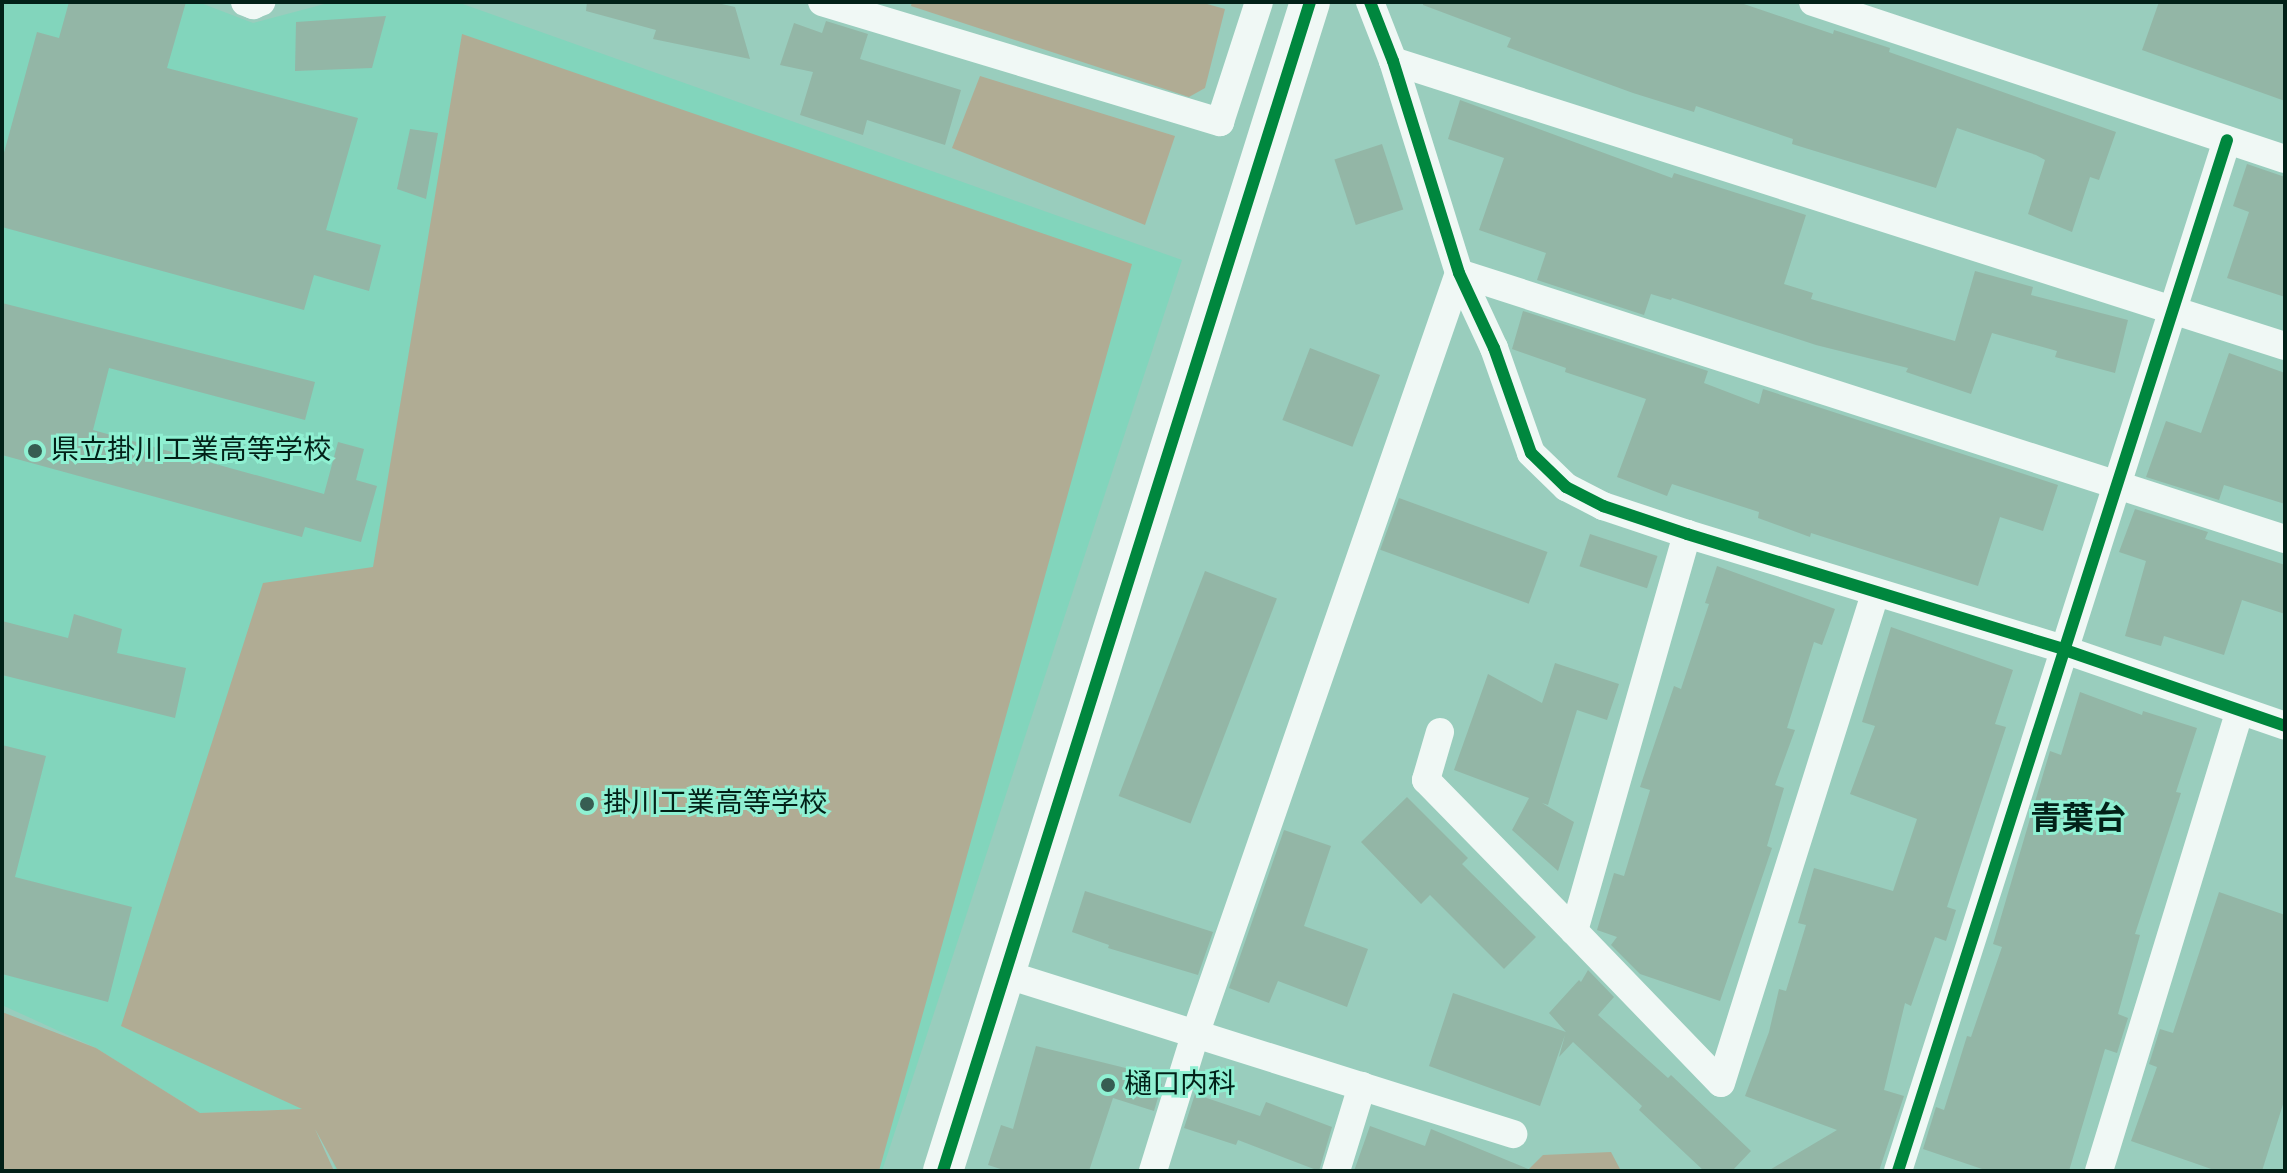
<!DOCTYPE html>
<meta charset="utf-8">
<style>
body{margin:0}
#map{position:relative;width:2287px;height:1173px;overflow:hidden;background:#99cdbd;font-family:"Alegreya Sans","Noto Sans JP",sans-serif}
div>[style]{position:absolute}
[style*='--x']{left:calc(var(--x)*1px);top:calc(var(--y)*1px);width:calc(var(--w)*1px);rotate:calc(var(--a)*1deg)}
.built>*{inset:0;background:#82d5bc}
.green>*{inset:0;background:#b0ac94}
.building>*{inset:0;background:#93b6a6;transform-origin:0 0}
.street>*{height:28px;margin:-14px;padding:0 14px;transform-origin:14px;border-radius:14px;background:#f0f8f5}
.secondary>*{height:40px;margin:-20px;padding:0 20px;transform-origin:20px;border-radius:20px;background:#f0f8f5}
.cycleway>*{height:12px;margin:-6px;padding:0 6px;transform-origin:6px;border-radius:6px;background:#00873e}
.dots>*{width:22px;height:22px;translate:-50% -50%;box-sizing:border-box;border:4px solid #90f0d2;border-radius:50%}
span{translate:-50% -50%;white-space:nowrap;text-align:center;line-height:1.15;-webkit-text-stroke:6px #90f0d2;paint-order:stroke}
.poi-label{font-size:28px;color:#022118}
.left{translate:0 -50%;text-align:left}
.quarter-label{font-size:32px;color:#022118;font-weight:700}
.frame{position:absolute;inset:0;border:4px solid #022118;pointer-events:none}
</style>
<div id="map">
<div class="built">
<div style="clip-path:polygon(13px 2px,198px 2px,253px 23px,332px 2px,457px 2px,1182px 260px,882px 1171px,336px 1171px,326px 1142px,304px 1109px,200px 1113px,96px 1048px,2px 1005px,2px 5px)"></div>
</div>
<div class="green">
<div style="clip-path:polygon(912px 2px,1200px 2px,1225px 9px,1205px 88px,1189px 97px,911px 6px)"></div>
<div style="clip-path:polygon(462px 34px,1132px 264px,879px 1171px,338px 1171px,315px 1129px,334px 1171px,2px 1171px,2px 1012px,96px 1048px,200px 1113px,302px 1109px,121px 1026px,263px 583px,373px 567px)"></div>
<div style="clip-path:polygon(980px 76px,1175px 136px,1145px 225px,952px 148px)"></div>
<div style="clip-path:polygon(1611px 1152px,1621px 1171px,1527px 1171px,1543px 1155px)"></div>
</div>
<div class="building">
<div style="clip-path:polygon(69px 2px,186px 2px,167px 68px,358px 118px,326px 230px,381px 245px,369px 291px,314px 275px,304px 310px,2px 227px,2px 160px,37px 32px,59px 38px)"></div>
<div style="clip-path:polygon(587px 2px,713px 2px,735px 7px,750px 59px,653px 39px,656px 30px,586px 11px)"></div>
<div style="clip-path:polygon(1423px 2px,1738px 2px,1833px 34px,1834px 30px,1890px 48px,1889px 52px,2116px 132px,2099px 180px,2090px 177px,2072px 232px,2028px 214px,2045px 160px,2036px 155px,1957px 128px,1936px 188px,1792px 144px,1793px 139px,1696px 106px,1694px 112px,1633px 93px,1507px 47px,1511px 38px,1423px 5px)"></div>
<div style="clip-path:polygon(2159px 2px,2285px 2px,2285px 101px,2142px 50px)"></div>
<div style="clip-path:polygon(386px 16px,372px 68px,295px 71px,296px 22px)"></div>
<div style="clip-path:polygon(826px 21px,868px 34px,860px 59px,961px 90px,945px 145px,867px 120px,863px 135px,800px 115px,813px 72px,780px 65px,794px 23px,822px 33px)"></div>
<div style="clip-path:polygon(1460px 100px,1672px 178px,1674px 173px,1806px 215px,1784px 284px,1813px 293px,1811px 299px,1955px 341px,1975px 271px,2033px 287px,2031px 295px,2128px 320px,2115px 373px,2055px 357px,2057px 351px,1992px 333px,1971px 394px,1906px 372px,1908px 368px,1816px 345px,1672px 298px,1671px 300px,1651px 294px,1644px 315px,1537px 280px,1546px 253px,1479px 230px,1504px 158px,1448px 139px)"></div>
<div style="clip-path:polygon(410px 129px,438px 133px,426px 199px,397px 189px)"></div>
<div style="left:1382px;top:144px;width:69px;height:50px;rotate:72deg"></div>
<div style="clip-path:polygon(2247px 164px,2285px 177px,2285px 297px,2227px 278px,2249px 212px,2233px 206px)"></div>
<div style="clip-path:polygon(2px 303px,315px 382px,305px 420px,109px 368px,93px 430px,324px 494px,338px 442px,364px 449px,356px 480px,377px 486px,361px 542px,305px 527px,302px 537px,2px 455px)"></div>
<div style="clip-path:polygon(1523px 311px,1708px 371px,1704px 383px,1759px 404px,1763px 389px,2058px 485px,2043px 531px,2000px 517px,1978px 586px,1811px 533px,1810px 537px,1758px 518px,1759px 512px,1672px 484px,1667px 496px,1617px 477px,1646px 399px,1565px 372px,1566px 368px,1512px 349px)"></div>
<div style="left:1310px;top:348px;width:75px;height:77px;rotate:21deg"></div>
<div style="clip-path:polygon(2229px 353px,2285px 373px,2285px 504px,2224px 485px,2219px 500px,2146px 477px,2166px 421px,2201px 433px)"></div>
<div style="left:1399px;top:498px;width:158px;height:55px;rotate:20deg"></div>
<div style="clip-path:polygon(2135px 509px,2208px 532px,2205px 539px,2285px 565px,2285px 614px,2242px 600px,2224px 655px,2164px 636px,2161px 646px,2125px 636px,2146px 561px,2119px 552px)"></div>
<div style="left:1590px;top:534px;width:71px;height:34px;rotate:18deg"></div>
<div style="clip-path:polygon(1717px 566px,1835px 609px,1822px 645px,1814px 642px,1787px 728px,1795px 730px,1775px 785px,1784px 788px,1767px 846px,1772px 848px,1720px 1001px,1640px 974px,1611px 945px,1617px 937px,1597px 930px,1614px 873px,1624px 876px,1650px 790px,1640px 787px,1674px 686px,1681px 689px,1709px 604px,1705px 603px)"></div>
<div style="left:1205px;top:571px;width:77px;height:241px;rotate:21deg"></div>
<div style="clip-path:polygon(74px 614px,122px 629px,117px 653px,186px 668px,175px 718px,2px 675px,2px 621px,68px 638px)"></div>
<div style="clip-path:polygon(1891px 627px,2013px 670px,1995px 724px,2006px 727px,1947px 907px,1956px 910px,1946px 941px,1935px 937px,1911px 1006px,1905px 1003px,1884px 1090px,1904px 1096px,1879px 1171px,1768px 1171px,1837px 1130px,1745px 1096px,1769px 1032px,1779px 989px,1786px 991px,1806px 925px,1798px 923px,1814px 868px,1893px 891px,1917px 819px,1850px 794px,1875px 726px,1862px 722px)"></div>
<div style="clip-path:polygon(1555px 663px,1619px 684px,1607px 720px,1577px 710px,1548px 805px,1542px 803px,1574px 822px,1558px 871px,1512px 830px,1529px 798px,1454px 770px,1488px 674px,1542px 703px)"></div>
<div style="clip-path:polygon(2080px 692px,2142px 715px,2143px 711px,2197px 728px,2176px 792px,2181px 793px,2135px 934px,2140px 935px,2118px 1014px,2128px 1018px,2117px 1053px,2105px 1049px,2069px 1171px,1988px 1171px,1923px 1149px,1936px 1107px,1944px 1110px,1967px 1036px,1971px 1037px,2002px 947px,1993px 944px,2050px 751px,2061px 755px)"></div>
<div style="clip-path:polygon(2px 745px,46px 756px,15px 877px,132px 907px,108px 1002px,2px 974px)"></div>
<div style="clip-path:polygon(1407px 797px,1468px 858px,1462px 864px,1536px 937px,1504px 969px,1430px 895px,1421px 904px,1361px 842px)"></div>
<div style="clip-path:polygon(1284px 830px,1331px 846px,1304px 926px,1368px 949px,1347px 1007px,1278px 981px,1269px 1003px,1229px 988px)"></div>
<div style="clip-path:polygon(1085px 891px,1213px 932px,1198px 975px,1108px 948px,1109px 945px,1072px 932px)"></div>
<div style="clip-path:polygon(2219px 892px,2285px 915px,2285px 1098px,2262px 1171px,2217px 1171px,2131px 1141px,2157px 1067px,2149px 1064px,2160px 1029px,2173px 1033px)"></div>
<div style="clip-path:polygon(1588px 970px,1614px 997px,1598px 1015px,1668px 1078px,1671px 1075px,1751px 1151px,1732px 1171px,1704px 1171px,1639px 1110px,1642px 1106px,1573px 1042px,1559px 1057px,1565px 1035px,1540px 1106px,1429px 1066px,1453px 993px,1566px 1032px,1549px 1013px,1579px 980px,1581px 982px)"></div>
<div style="clip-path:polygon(1036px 1046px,1154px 1075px,1152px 1081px,1162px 1084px,1154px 1111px,1113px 1098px,1089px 1171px,1007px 1171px,988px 1165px,1001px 1125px,1013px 1129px)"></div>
<div style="clip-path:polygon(1195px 1094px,1260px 1116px,1266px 1102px,1332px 1127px,1319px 1171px,1238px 1140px,1236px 1145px,1184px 1128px)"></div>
<div style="clip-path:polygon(1370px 1126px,1425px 1146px,1431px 1129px,1533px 1171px,1354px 1171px)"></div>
</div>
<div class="street">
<div style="--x:245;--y:2;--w:9;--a:21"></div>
<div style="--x:253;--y:5;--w:9;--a:-21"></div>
<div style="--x:822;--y:2;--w:416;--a:16.8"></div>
<div style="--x:1220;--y:122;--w:126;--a:-72"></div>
<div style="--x:1370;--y:2;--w:63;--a:68.7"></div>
<div style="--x:1393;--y:61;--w:222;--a:72.7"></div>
<div style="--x:1459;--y:273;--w:83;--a:65"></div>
<div style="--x:1494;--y:348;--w:111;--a:70.6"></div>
<div style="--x:1531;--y:453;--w:49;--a:44.2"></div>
<div style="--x:1566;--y:487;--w:42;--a:27.2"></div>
<div style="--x:1603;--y:506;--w:89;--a:18.4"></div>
<div style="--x:1687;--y:534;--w:392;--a:17"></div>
<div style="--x:2062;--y:649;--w:236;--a:19"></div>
<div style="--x:1813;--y:2;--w:497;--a:18.4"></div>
<div style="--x:1393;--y:61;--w:936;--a:17.72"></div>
<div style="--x:1459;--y:273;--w:868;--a:17.85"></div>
<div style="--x:1440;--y:732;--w:50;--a:106.3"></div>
<div style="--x:1426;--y:780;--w:211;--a:45.6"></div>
<div style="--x:1574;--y:931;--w:413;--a:-74.1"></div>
<div style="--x:1574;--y:931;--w:211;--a:46"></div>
<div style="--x:1721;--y:1083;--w:513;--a:-72.52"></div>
<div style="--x:1005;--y:974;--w:533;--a:17.48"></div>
<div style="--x:1153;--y:1171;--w:145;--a:-72.8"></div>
<div style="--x:1196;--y:1032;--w:803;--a:-70.89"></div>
<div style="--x:1336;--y:1171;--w:89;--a:-73"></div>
<div style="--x:1898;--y:1171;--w:1082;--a:-72.3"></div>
<div style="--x:2099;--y:1171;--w:481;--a:-73"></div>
</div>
<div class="secondary">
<div style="--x:943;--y:1171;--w:1225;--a:-72.57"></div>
</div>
<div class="cycleway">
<div style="--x:1370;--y:2;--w:63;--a:68.7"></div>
<div style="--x:1393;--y:61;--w:222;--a:72.7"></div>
<div style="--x:1459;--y:273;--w:83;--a:65"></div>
<div style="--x:1494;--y:348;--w:111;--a:70.6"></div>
<div style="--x:1531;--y:453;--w:49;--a:44.2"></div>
<div style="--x:1566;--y:487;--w:42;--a:27.2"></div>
<div style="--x:1603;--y:506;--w:89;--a:18.4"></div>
<div style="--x:1687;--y:534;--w:392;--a:17"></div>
<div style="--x:2062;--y:649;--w:236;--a:19"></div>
<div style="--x:943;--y:1171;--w:1225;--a:-72.57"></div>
<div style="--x:1898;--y:1171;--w:1082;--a:-72.3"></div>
</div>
<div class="dots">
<div style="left:35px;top:451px;background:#375d52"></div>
<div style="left:587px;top:804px;background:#375d52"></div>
<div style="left:1108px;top:1085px;background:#375d52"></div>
</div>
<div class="poi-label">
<span class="left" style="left:51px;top:451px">県立掛川工業高等学校</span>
<span class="left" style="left:603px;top:804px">掛川工業高等学校</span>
<span class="left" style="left:1124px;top:1085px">樋口内科</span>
</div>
<div class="quarter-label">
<span style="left:2078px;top:819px">青葉台</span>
</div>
<div class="frame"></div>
</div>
